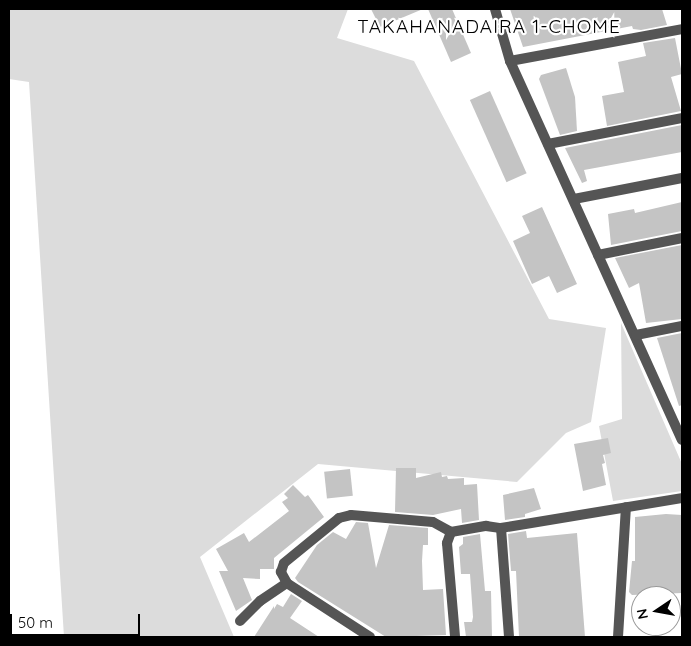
<!DOCTYPE html>
<style>
body{margin:0}
#map{position:relative;width:691px;height:646px;overflow:hidden;background:#fff;font-family:Quicksand,sans-serif}
div>[style]{position:absolute}
[style*='--x']{left:calc(var(--x)*1px);top:calc(var(--y)*1px);width:calc(var(--w)*1px);rotate:calc(var(--a)*1deg)}
.green>*{inset:0;background:#dcdcdc}
.building>*{inset:0;background:#c4c4c4;transform-origin:0 0}
.minor>*{height:10px;margin:-5px;padding:0 5px;transform-origin:5px;border-radius:5px;background:#555}
span{translate:-50% -50%;white-space:nowrap;text-align:center;line-height:1.15;-webkit-text-stroke:4.5px #fff;paint-order:stroke}
.neighbourhood-label{font-size:19px;color:#000;letter-spacing:1px}
.frame{position:absolute;inset:0;border:10px solid #000;pointer-events:none}
.north{position:absolute;left:631px;top:586px;width:50px;height:50px;box-sizing:border-box;background:#fff;border:1px solid #999;border-radius:50%;rotate:258deg;font-size:14px;font-weight:700;line-height:20px;text-align:center;color:#000}
.north::after{content:'';display:block;margin:auto;width:18px;height:22px;background:#000;clip-path:polygon(50% 0,100% 100%,50% 72%,0 100%)}
.scale{position:absolute;left:10px;top:614px;width:130px;height:22px;box-sizing:border-box;border:2px solid #000;border-top:0;padding-left:6px;font-size:15px;line-height:18px;white-space:nowrap;color:#000;-webkit-text-stroke:4px #fff;paint-order:stroke}
</style>
<div id="map">
<div class="green">
<div style="clip-path:polygon(9px 9px,348px 9px,337px 38px,414px 61px,549px 319px,606px 328px,591px 422px,566px 433px,517px 482px,318px 464px,200px 557px,234px 637px,64px 637px,29px 82px,9px 79px)"></div>
<div style="clip-path:polygon(621px 323px,682px 464px,682px 491px,613px 501px,599px 426px,622px 419px)"></div>
</div>
<div class="building">
<div style="clip-path:polygon(371px 9px,423px 9px,380px 27px)"></div>
<div style="clip-path:polygon(428px 9px,452px 9px,471px 53px,451px 62px)"></div>
<div style="clip-path:polygon(510px 9px,662px 9px,667px 25px,641px 30px,633px 29px,632px 26px,523px 47px)"></div>
<div style="clip-path:polygon(675px 38px,682px 74px,671px 77px,681px 111px,607px 126px,602px 96px,624px 92px,618px 62px,646px 56px,643px 43px)"></div>
<div style="clip-path:polygon(566px 68px,575px 97px,577px 131px,560px 135px,539px 79px,541px 75px)"></div>
<div style="left:490px;top:91px;width:90px;height:22px;rotate:66deg"></div>
<div style="clip-path:polygon(682px 125px,682px 152px,584px 170px,587px 181px,582px 183px,565px 148px)"></div>
<div style="clip-path:polygon(682px 202px,682px 231px,611px 245px,608px 214px,634px 209px,635px 213px)"></div>
<div style="clip-path:polygon(542px 207px,577px 284px,557px 293px,549px 276px,532px 284px,513px 241px,530px 233px,522px 216px)"></div>
<div style="clip-path:polygon(682px 245px,682px 319px,646px 323px,639px 283px,629px 288px,615px 258px)"></div>
<div style="clip-path:polygon(682px 333px,682px 405px,679px 406px,657px 338px)"></div>
<div style="clip-path:polygon(608px 438px,611px 453px,603px 455px,605px 463px,602px 464px,606px 485px,583px 491px,574px 444px)"></div>
<div style="clip-path:polygon(396px 468px,416px 468px,416px 478px,441px 472px,442px 477px,447px 476px,448px 479px,464px 478px,464px 485px,477px 484px,479px 520px,462px 523px,461px 509px,433px 515px,395px 512px)"></div>
<div style="left:350px;top:469px;width:27px;height:26px;rotate:84deg"></div>
<div style="clip-path:polygon(293px 485px,305px 497px,308px 495px,324px 517px,274px 558px,274px 569px,260px 569px,260px 579px,243px 578px,252px 600px,236px 611px,219px 571px,228px 571px,216px 549px,244px 533px,249px 542px,289px 511px,282px 502px,288px 498px,284px 494px)"></div>
<div style="clip-path:polygon(534px 488px,541px 509px,525px 514px,525px 517px,505px 520px,503px 495px)"></div>
<div style="clip-path:polygon(666px 514px,682px 515px,682px 593px,632px 595px,629px 592px,632px 561px,635px 561px,635px 517px)"></div>
<div style="clip-path:polygon(356px 522px,368px 523px,376px 568px,389px 525px,428px 528px,428px 545px,423px 545px,422px 561px,423px 590px,443px 589px,446px 635px,386px 637px,298px 582px,295px 578px,317px 545px,333px 532px,346px 539px)"></div>
<div style="clip-path:polygon(526px 531px,527px 538px,577px 533px,585px 637px,519px 637px,516px 571px,511px 571px,508px 534px)"></div>
<div style="clip-path:polygon(480px 534px,485px 591px,491px 591px,492px 637px,466px 637px,464px 622px,472px 622px,473px 617px,470px 574px,461px 574px,459px 547px,463px 544px,463px 537px)"></div>
<div style="clip-path:polygon(291px 594px,302px 601px,290px 618px,319px 637px,254px 637px,274px 606px,274px 609px,277px 604px,283px 607px)"></div>
</div>
<div class="minor">
<div style="--x:495;--y:9;--w:54;--a:73.9"></div>
<div style="--x:510;--y:61;--w:416;--a:65.6"></div>
<div style="--x:510;--y:61;--w:175;--a:-10.5"></div>
<div style="--x:548;--y:144;--w:136;--a:-11"></div>
<div style="--x:574;--y:199;--w:110;--a:-11"></div>
<div style="--x:598;--y:255;--w:86;--a:-11.4"></div>
<div style="--x:636;--y:335;--w:47;--a:-11.1"></div>
<div style="--x:501;--y:528;--w:109;--a:85.8"></div>
<div style="--x:451;--y:532;--w:12;--a:110"></div>
<div style="--x:447;--y:543;--w:94;--a:85.1"></div>
<div style="--x:240;--y:621;--w:28;--a:-45"></div>
<div style="--x:260;--y:601;--w:32;--a:-34"></div>
<div style="--x:370;--y:637;--w:99;--a:-147"></div>
<div style="--x:287;--y:583;--w:13;--a:-119"></div>
<div style="--x:281;--y:572;--w:9;--a:-72"></div>
<div style="--x:284;--y:563;--w:71;--a:-39.3"></div>
<div style="--x:339;--y:518;--w:12;--a:-14"></div>
<div style="--x:351;--y:515;--w:82;--a:4.9"></div>
<div style="--x:433;--y:522;--w:21;--a:29"></div>
<div style="--x:451;--y:532;--w:36;--a:-10"></div>
<div style="--x:486;--y:526;--w:15;--a:8"></div>
<div style="--x:501;--y:528;--w:183;--a:-9.4"></div>
<div style="--x:618;--y:637;--w:130;--a:-86.5"></div>
</div>
<div class="neighbourhood-label">
<span style="left:489px;top:27px">TAKAHANADAIRA 1-CHOME</span>
</div>
<div class="frame"></div>
<div class="north">N</div>
<div class="scale">50 m</div>
</div>
